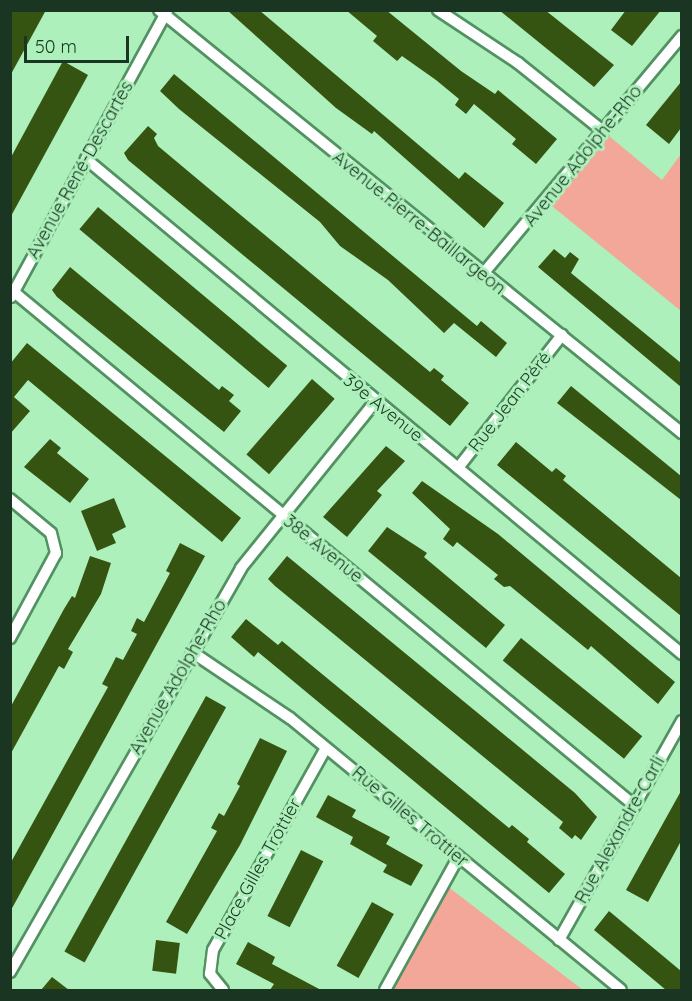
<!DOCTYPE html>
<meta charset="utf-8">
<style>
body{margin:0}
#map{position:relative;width:692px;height:1001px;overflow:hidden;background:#adf0bc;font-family:Quicksand,sans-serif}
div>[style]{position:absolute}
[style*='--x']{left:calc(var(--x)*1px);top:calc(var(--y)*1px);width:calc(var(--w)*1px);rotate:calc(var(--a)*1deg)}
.green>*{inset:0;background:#f2a799}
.building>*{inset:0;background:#365411;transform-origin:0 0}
.roads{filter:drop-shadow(2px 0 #529262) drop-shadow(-2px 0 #529262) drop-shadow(0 2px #529262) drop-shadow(0 -2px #529262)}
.street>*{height:10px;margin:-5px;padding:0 5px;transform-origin:5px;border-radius:5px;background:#fff}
span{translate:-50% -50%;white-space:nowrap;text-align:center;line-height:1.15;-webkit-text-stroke:6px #adf0bc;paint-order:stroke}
.street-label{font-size:18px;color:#1a3521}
.frame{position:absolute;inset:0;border:12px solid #1a3521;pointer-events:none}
.scale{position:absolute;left:24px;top:36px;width:105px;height:27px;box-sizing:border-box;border:3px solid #1a3521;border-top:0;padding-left:8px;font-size:18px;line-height:21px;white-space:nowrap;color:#1a3521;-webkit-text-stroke:4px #adf0bc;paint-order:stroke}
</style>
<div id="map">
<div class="green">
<div style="clip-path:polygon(603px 131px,662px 180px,681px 154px,681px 311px,547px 202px)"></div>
<div style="clip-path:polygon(447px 886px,583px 990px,390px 990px)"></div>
</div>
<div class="building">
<div style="clip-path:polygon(13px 10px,46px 10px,10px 76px,10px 15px)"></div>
<div style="clip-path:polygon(227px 10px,259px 10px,459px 179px,465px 172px,504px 203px,484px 228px,374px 131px,372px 134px,336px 108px)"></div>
<div style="clip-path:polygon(346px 10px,386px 10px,461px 71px,495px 94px,498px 90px,557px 139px,536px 164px,512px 144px,516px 139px,474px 104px,466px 114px,455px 105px,459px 99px,436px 80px,402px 56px,397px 61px,373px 41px,377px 36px)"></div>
<div style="clip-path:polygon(499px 10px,545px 10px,614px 65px,594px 87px)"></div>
<div style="clip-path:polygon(626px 10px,661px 10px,632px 46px,611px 30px)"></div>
<div style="clip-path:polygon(63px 61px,88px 75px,10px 218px,10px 159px)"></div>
<div style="clip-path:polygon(174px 74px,477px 326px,481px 321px,507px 343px,496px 357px,454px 323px,444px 333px,388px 280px,340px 246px,320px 222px,179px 109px,160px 91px)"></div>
<div style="clip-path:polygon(681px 82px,681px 128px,669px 144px,646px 125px)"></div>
<div style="clip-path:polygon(148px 126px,157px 134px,154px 138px,158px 146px,207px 187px,430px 372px,434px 368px,444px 376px,441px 380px,469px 403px,450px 426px,128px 160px,124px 153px)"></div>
<div style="left:98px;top:207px;width:247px;height:29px;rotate:40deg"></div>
<div style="clip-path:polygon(554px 249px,565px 258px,570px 252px,579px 259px,571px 273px,681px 363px,681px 387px,538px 267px)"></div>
<div style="clip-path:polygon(70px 267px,219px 390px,222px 386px,234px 395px,229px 401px,241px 411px,224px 432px,57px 297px,52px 290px)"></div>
<div style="clip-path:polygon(27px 343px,241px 518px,222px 542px,28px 380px,14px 397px,30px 411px,10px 434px,10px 364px)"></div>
<div style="left:312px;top:379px;width:30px;height:100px;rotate:41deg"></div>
<div style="clip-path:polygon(571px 386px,681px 476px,681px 500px,557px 403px)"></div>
<div style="clip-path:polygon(50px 439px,61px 448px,57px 453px,89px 479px,70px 503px,24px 467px)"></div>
<div style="clip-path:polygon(516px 442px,552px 472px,556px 468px,566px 476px,563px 480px,681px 578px,681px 616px,497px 465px)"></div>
<div style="clip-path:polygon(386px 446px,405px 461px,377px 491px,382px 495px,347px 537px,323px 517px)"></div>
<div style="clip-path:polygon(422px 481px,498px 534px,675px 682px,658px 704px,591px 646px,588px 650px,510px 586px,504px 587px,494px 579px,498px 575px,457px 542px,453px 547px,443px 539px,450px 529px,412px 493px)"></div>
<div style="clip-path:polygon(114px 498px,126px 527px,112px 534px,116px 543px,97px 551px,81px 511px)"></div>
<div style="clip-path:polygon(387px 527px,427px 553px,424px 557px,505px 625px,486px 648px,368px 551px)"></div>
<div style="clip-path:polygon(180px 543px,205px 556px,10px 912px,10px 864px,108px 687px,102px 684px,110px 669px,116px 657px,123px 660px,137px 634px,131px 631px,137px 618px,144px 622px,170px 573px,166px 571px)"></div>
<div style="clip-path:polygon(90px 556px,111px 563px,101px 594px,68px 649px,73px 652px,64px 669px,59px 666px,10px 755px,10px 708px,64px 609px,72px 596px,75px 598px)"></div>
<div style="clip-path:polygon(287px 556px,575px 793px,597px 817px,581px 840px,575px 835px,572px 839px,559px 828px,563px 822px,275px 586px,268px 579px)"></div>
<div style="clip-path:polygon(246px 619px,278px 645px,282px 641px,509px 828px,512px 825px,529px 839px,527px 842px,565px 874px,549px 893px,258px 652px,254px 657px,231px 637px)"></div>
<div style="left:521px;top:638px;width:156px;height:29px;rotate:39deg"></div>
<div style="left:206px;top:696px;width:23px;height:292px;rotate:29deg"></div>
<div style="clip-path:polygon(260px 738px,287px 751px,240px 845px,187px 934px,166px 922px,217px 831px,211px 828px,219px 813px,224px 816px,240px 786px,237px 784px)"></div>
<div style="clip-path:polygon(681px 791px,681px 841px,648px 902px,626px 890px)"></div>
<div style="clip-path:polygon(328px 795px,356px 810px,352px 817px,390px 837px,386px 844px,423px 865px,411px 886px,383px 872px,387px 865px,350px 844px,353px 837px,316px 817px)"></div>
<div style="left:301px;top:850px;width:25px;height:74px;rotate:27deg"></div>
<div style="left:372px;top:902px;width:25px;height:73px;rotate:29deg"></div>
<div style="clip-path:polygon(609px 911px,681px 971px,681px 990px,666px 990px,594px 930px)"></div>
<div style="left:156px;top:940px;width:24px;height:31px;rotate:7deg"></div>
<div style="clip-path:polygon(248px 942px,275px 957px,272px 964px,321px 990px,270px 990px,274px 984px,236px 964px)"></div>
<div style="clip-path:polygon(52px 977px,69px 990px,41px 990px)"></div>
</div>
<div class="roads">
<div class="street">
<div style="--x:159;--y:10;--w:673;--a:38.97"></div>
<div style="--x:438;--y:10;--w:96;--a:33.5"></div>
<div style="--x:518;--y:63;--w:109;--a:38.7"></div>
<div style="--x:86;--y:159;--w:775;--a:39.71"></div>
<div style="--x:482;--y:275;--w:312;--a:-50.1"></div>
<div style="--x:14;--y:292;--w:805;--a:39.61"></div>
<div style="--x:11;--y:297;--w:326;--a:-61.4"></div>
<div style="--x:458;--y:468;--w:169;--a:-52"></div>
<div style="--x:10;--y:499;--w:53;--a:39.7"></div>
<div style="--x:51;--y:533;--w:21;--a:76"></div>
<div style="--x:56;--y:553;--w:97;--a:118.4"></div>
<div style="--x:192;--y:652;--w:118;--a:34"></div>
<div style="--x:290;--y:718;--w:428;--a:39.4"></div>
<div style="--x:559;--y:940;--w:251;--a:-60.7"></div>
<div style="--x:10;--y:972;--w:465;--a:-60.2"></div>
<div style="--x:241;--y:568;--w:213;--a:-51.1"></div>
<div style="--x:223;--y:990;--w:21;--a:-129"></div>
<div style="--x:210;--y:974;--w:24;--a:-83"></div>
<div style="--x:213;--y:950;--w:231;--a:-60.8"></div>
<div style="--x:385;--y:990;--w:151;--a:-61.1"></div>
</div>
</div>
<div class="street-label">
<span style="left:583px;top:156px;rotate:-51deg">Avenue Adolphe-Rho</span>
<span style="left:80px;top:170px;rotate:-61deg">Avenue René-Descartes</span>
<span style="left:419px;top:223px;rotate:39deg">Avenue Pierre-Baillargeon</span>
<span style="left:510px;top:402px;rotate:-52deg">Rue Jean Péré</span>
<span style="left:383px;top:408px;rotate:39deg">39e Avenue</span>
<span style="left:323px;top:549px;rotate:39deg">38e Avenue</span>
<span style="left:178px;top:677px;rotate:-60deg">Avenue Adolphe-Rho</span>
<span style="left:410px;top:817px;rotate:40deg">Rue Gilles Trottier</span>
<span style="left:620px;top:830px;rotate:-61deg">Rue Alexandre-Carli</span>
<span style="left:258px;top:869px;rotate:-61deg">Place Gilles Trottier</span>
</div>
<div class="frame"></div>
<div class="scale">50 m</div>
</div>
